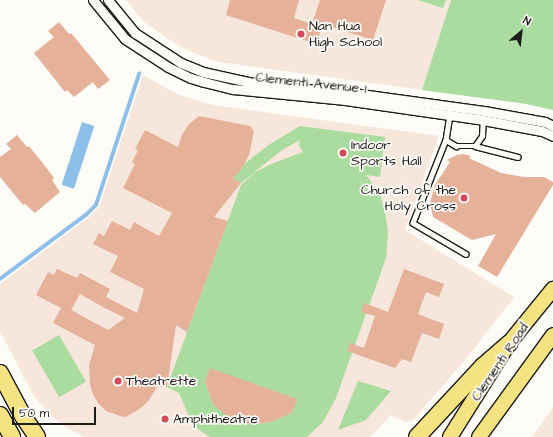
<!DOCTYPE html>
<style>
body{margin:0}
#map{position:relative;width:553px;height:437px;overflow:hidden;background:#fdfcf7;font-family:"Architects Daughter",sans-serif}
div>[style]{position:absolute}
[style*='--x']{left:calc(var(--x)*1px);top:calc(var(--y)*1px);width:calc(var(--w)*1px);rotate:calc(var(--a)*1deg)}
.built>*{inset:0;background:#f6e6db}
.green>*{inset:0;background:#a9dc9e;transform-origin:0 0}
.water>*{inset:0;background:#8dbfe9;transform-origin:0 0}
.stream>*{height:3.5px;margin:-1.75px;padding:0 1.75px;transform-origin:1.75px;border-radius:1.75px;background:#8dbfe9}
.building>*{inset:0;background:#e5b199}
.roads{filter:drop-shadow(1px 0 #1c1c1c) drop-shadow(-1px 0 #1c1c1c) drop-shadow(0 1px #1c1c1c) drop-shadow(0 -1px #1c1c1c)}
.lane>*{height:4.5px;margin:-2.25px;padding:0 2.25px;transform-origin:2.25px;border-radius:2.25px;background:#fdfcf7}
.street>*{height:9px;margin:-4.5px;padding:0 4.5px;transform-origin:4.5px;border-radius:4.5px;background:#fdfcf7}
.primary>*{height:14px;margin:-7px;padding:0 7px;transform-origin:7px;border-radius:7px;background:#f5e382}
.highway>*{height:16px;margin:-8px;padding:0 8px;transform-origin:8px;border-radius:8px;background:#f5e382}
.dots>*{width:11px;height:11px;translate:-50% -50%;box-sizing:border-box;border:2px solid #fdfcf7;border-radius:50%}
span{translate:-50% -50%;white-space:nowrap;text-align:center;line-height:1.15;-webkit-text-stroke:3.5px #fdfcf7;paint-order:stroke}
.poi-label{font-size:14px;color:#1c1c1c}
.left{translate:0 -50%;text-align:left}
.right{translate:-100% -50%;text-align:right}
.street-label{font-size:14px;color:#1c1c1c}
.north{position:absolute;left:501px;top:12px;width:40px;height:40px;-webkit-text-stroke:3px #fdfcf7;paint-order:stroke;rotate:28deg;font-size:11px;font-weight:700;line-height:16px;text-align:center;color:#1c1c1c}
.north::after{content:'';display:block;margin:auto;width:14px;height:18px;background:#1c1c1c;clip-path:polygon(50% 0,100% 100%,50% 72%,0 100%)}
.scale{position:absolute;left:12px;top:407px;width:84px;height:18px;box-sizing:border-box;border:2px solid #1c1c1c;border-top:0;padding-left:5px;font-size:12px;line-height:14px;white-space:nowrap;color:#1c1c1c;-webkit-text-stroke:3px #fdfcf7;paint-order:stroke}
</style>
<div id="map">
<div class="built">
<div style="clip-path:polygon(126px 0,451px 0,422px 90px,219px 62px,196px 54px,179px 46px,144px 22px)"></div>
<div style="clip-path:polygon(143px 75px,177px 94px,212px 105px,439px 136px,405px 230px,514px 297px,466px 359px,413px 420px,405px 422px,391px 415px,370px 437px,84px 437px,62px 425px,45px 409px,34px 396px,0 331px,0 284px,89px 217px,99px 207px)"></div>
<div style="clip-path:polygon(553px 407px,553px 437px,532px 437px,547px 416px)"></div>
</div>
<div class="green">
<div style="clip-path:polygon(418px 0,446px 0,443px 8px)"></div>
<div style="clip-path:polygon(451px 0,553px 0,553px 110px,526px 104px,422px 90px)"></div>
<div style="clip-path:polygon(evenodd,300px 126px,385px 137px,380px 177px,366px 175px,380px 194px,385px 211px,388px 233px,386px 258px,336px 398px,323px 422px,307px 437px,210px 437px,198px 429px,188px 414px,179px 393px,167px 387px,241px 185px,254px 173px,269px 165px,303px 152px,299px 146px,300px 140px,282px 150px,241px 183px,233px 178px,243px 165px,270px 144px,300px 126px,205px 382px,292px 413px,271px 422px,257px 424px,243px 423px,225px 415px,213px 404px,205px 382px)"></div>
<div style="left:59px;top:335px;width:54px;height:31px;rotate:60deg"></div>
<div style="clip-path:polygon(358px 381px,391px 391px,366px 420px,338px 430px)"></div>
</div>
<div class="water">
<div style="left:82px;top:122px;width:13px;height:66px;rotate:18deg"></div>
</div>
<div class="stream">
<div style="--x:0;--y:279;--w:107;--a:-36.7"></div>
<div style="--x:86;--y:215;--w:14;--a:-45"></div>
<div style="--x:96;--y:205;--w:138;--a:-71.8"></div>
</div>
<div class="building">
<div style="clip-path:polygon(230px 0,299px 0,294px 18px,312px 24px,320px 0,386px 0,373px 40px,323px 24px,316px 44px,226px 15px)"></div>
<div style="clip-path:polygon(59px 22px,69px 34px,71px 33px,110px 80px,98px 89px,93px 82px,74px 97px,67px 90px,65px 92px,34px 53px,54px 37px,48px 31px)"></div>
<div style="clip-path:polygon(evenodd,199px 116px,250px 126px,254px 131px,249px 155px,241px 170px,233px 178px,241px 183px,214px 217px,228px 221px,187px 332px,176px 325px,167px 387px,157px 387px,149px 400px,141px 408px,126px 417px,120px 416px,106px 411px,98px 403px,93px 394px,90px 385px,89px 365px,95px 345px,53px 323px,61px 308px,36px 295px,48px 272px,54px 275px,57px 269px,77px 278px,80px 273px,110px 289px,106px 297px,137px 313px,144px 289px,110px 272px,118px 256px,93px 244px,99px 233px,104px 236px,112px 221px,130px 230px,134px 222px,159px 236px,172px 213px,123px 188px,135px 164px,132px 162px,138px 150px,135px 149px,145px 130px,178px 147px,182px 135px,189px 124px,199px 116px,80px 294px,103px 307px,125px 318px,108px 330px,71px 310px,80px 294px)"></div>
<div style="clip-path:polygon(17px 135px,27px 147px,29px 146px,45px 166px,54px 178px,52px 180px,60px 192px,35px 213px,25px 204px,23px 205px,0 177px,0 157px,11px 149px,6px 144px)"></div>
<div style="clip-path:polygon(463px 154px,471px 156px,469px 158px,501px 173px,524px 177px,544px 177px,553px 182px,553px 185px,497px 277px,478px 266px,496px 234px,472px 240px,433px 217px,430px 203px,435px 185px,450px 162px,447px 160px,457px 155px)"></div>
<div style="clip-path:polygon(404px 269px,444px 284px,439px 297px,426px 292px,418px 314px,444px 324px,439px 339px,422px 333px,411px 362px,402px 359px,395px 368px,347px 351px,350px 343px,364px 348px,375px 316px,361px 312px,364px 303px,388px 312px)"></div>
<div style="clip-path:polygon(210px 368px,297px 399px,292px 413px,271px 422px,257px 424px,243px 423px,225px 415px,213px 404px,207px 387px,205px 381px)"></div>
</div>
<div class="roads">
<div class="lane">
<div style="--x:450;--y:115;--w:25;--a:99"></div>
<div style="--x:446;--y:140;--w:12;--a:31"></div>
<div style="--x:456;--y:146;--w:19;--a:0"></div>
<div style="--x:475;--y:146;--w:12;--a:-55"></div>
<div style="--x:482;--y:136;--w:17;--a:-87"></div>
<div style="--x:446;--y:140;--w:89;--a:111.7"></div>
<div style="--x:413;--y:223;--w:61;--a:30.3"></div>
<div style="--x:475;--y:146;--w:44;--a:14.3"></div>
</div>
<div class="street">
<div style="--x:93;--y:0;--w:50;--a:50.6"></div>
<div style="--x:125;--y:39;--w:51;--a:33.1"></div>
<div style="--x:168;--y:67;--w:25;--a:26"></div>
<div style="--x:191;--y:78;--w:14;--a:17"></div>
<div style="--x:204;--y:82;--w:30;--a:14"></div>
<div style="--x:233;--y:89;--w:113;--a:5.6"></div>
<div style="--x:345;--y:100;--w:139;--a:8.2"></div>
<div style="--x:483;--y:120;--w:60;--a:10.6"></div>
<div style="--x:542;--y:131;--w:12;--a:24"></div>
<div style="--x:108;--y:0;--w:43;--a:50.7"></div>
<div style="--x:135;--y:33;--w:55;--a:33.1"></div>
<div style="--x:181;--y:63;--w:24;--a:22"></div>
<div style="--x:203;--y:72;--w:46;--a:12.5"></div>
<div style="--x:248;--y:82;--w:31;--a:9"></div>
<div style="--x:279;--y:87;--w:67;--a:4.3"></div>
<div style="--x:346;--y:92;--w:139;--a:7.8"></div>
<div style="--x:484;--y:111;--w:62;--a:10.2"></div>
<div style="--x:545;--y:122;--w:9;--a:27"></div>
</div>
<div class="primary">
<div style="--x:450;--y:437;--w:111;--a:-57.9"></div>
<div style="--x:509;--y:343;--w:70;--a:-50.8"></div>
<div style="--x:479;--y:437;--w:126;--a:-54"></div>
</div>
<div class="highway">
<div style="--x:0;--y:373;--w:49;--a:61.9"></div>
<div style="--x:23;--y:416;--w:25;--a:56"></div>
<div style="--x:0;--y:415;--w:25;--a:61"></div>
<div style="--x:417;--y:437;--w:97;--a:-47.1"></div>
<div style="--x:483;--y:366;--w:35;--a:-41"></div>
</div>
</div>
<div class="dots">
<div style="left:301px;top:34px;background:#d1495b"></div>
<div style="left:343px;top:153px;background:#d1495b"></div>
<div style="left:464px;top:198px;background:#d1495b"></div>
<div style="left:118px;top:381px;background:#d1495b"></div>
<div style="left:165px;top:419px;background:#d1495b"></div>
</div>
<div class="poi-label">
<span class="left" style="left:309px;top:34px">Nan Hua<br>High School</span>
<span class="left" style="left:351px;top:153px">Indoor<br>Sports Hall</span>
<span class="right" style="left:456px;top:198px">Church of the<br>Holy Cross</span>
<span class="left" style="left:126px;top:381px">Theatrette</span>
<span class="left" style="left:173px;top:419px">Amphitheatre</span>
</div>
<div class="street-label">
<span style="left:311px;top:83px;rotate:6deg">Clementi Avenue 1</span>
<span style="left:500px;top:362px;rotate:-56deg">Clementi Road</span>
</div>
<div class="north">N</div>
<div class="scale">50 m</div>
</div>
